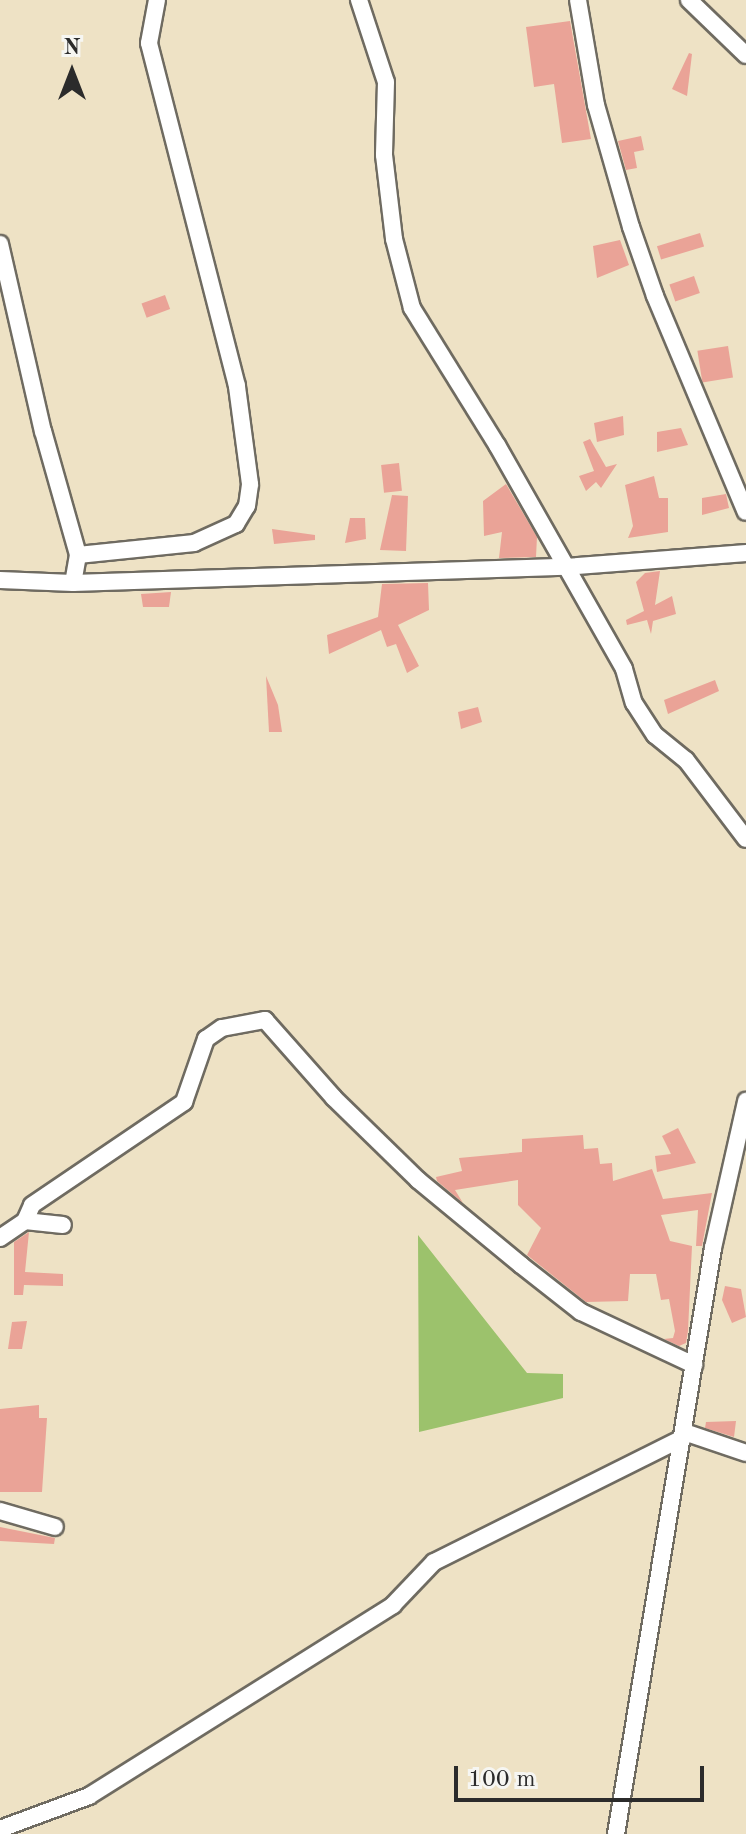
<!DOCTYPE html>
<style>
body{margin:0}
#map{position:relative;width:746px;height:1834px;overflow:hidden;background:#eee2c5;font-family:"Old Standard TT",serif}
div>[style]{position:absolute}
[style*='--x']{left:calc(var(--x)*1px);top:calc(var(--y)*1px);width:calc(var(--w)*1px);rotate:calc(var(--a)*1deg)}
.green>*{inset:0;background:#9cc26c}
.building>*{inset:0;background:#eaa397;transform-origin:0 0}
.roads{filter:drop-shadow(2px 0 #6f6b61) drop-shadow(-2px 0 #6f6b61) drop-shadow(0 2px #6f6b61) drop-shadow(0 -2px #6f6b61)}
.minor>*{height:16px;margin:-8px;padding:0 8px;transform-origin:8px;border-radius:8px;background:#fff}
span{translate:-50% -50%;white-space:nowrap;text-align:center;line-height:1.15;-webkit-text-stroke:6px #f6f6f2;paint-order:stroke}
.north{position:absolute;left:32px;top:32px;width:80px;height:80px;-webkit-text-stroke:6px #f6f6f2;paint-order:stroke;rotate:0deg;font-size:22px;font-weight:700;line-height:32px;text-align:center;color:#2b2b2b}
.north::after{content:'';display:block;margin:auto;width:28px;height:36px;background:#2b2b2b;clip-path:polygon(50% 0,100% 100%,50% 72%,0 100%)}
.scale{position:absolute;left:454px;top:1766px;width:250px;height:36px;box-sizing:border-box;border:4px solid #2b2b2b;border-top:0;padding-left:10px;font-size:24px;line-height:28px;white-space:nowrap;color:#2b2b2b;-webkit-text-stroke:6px #f6f6f2;paint-order:stroke}
</style>
<div id="map">
<div class="green">
<div style="clip-path:polygon(418px 1235px,527px 1373px,563px 1374px,563px 1398px,419px 1432px)"></div>
</div>
<div class="building">
<div style="clip-path:polygon(570px 21px,591px 139px,562px 143px,554px 84px,534px 87px,526px 27px)"></div>
<div style="clip-path:polygon(689px 53px,692px 54px,687px 96px,672px 89px)"></div>
<div style="clip-path:polygon(641px 136px,644px 150px,634px 152px,637px 168px,626px 170px,618px 141px)"></div>
<div style="left:700px;top:233px;width:14px;height:45px;rotate:73deg"></div>
<div style="clip-path:polygon(620px 240px,629px 265px,597px 278px,593px 246px)"></div>
<div style="left:694px;top:276px;width:18px;height:26px;rotate:71deg"></div>
<div style="left:165px;top:295px;width:15px;height:25px;rotate:70deg"></div>
<div style="left:728px;top:346px;width:32px;height:31px;rotate:81deg"></div>
<div style="clip-path:polygon(623px 416px,624px 435px,597px 442px,594px 423px)"></div>
<div style="clip-path:polygon(681px 428px,688px 445px,657px 452px,657px 432px)"></div>
<div style="clip-path:polygon(590px 439px,606px 467px,617px 464px,601px 488px,596px 482px,586px 491px,579px 476px,594px 471px,583px 442px)"></div>
<div style="left:399px;top:463px;width:28px;height:18px;rotate:84deg"></div>
<div style="clip-path:polygon(654px 476px,659px 498px,668px 498px,668px 532px,628px 538px,633px 526px,625px 485px)"></div>
<div style="clip-path:polygon(506px 484px,537px 537px,536px 557px,499px 558px,502px 532px,484px 536px,483px 501px)"></div>
<div style="clip-path:polygon(726px 494px,729px 508px,702px 515px,702px 498px)"></div>
<div style="clip-path:polygon(392px 495px,408px 496px,406px 551px,380px 550px)"></div>
<div style="clip-path:polygon(350px 518px,365px 518px,366px 539px,345px 543px)"></div>
<div style="clip-path:polygon(272px 529px,315px 535px,315px 540px,274px 544px)"></div>
<div style="clip-path:polygon(660px 571px,655px 605px,672px 596px,676px 614px,653px 621px,651px 634px,647px 620px,627px 625px,626px 620px,644px 611px,636px 582px,645px 573px)"></div>
<div style="clip-path:polygon(428px 583px,429px 610px,398px 625px,419px 666px,407px 673px,396px 644px,387px 647px,381px 630px,329px 654px,327px 635px,378px 617px,382px 584px)"></div>
<div style="clip-path:polygon(171px 592px,169px 607px,143px 607px,141px 594px)"></div>
<div style="clip-path:polygon(266px 676px,278px 705px,282px 732px,269px 732px)"></div>
<div style="clip-path:polygon(715px 680px,719px 691px,668px 714px,664px 700px)"></div>
<div style="clip-path:polygon(478px 707px,482px 722px,461px 729px,458px 712px)"></div>
<div style="clip-path:polygon(678px 1128px,696px 1163px,657px 1172px,655px 1156px,671px 1154px,662px 1136px)"></div>
<div style="clip-path:polygon(583px 1135px,584px 1149px,598px 1148px,600px 1164px,612px 1163px,613px 1181px,652px 1169px,663px 1199px,712px 1193px,702px 1246px,696px 1246px,698px 1210px,661px 1215px,670px 1241px,692px 1246px,688px 1331px,686px 1343px,679px 1346px,664px 1339px,673px 1338px,675px 1331px,669px 1299px,661px 1300px,656px 1274px,630px 1274px,628px 1301px,586px 1302px,527px 1255px,541px 1228px,518px 1205px,518px 1180px,455px 1190px,463px 1203px,437px 1181px,436px 1177px,462px 1171px,459px 1158px,522px 1152px,522px 1139px)"></div>
<div style="clip-path:polygon(29px 1232px,25px 1272px,63px 1274px,63px 1286px,24px 1285px,23px 1295px,14px 1295px,14px 1242px)"></div>
<div style="clip-path:polygon(725px 1286px,741px 1289px,746px 1317px,732px 1323px,722px 1300px)"></div>
<div style="clip-path:polygon(27px 1321px,22px 1349px,8px 1349px,12px 1322px)"></div>
<div style="clip-path:polygon(39px 1405px,39px 1418px,47px 1418px,42px 1492px,0 1492px,0 1409px)"></div>
<div style="clip-path:polygon(736px 1421px,734px 1437px,705px 1428px,706px 1422px)"></div>
<div style="clip-path:polygon(0 1527px,55px 1538px,54px 1544px,0 1541px)"></div>
</div>
<div class="roads">
<div class="minor">
<div style="--x:359;--y:0;--w:86;--a:71.8"></div>
<div style="--x:386;--y:82;--w:73;--a:91.6"></div>
<div style="--x:384;--y:155;--w:85;--a:83.2"></div>
<div style="--x:394;--y:239;--w:71;--a:75.4"></div>
<div style="--x:412;--y:308;--w:161;--a:58.2"></div>
<div style="--x:497;--y:445;--w:257;--a:60.4"></div>
<div style="--x:624;--y:669;--w:35;--a:74"></div>
<div style="--x:634;--y:703;--w:38;--a:57"></div>
<div style="--x:655;--y:735;--w:40;--a:39"></div>
<div style="--x:686;--y:760;--w:99;--a:52.8"></div>
<div style="--x:578;--y:0;--w:107;--a:80.3"></div>
<div style="--x:596;--y:105;--w:127;--a:74"></div>
<div style="--x:631;--y:227;--w:73;--a:70.8"></div>
<div style="--x:655;--y:296;--w:234;--a:67.2"></div>
<div style="--x:689;--y:0;--w:79;--a:44"></div>
<div style="--x:0;--y:244;--w:192;--a:77.1"></div>
<div style="--x:43;--y:431;--w:129;--a:74.2"></div>
<div style="--x:78;--y:555;--w:28;--a:100"></div>
<div style="--x:78;--y:555;--w:117;--a:-5.9"></div>
<div style="--x:194;--y:543;--w:46;--a:-24.3"></div>
<div style="--x:236;--y:524;--w:21;--a:-59"></div>
<div style="--x:247;--y:506;--w:22;--a:-82"></div>
<div style="--x:250;--y:484;--w:99;--a:-97.6"></div>
<div style="--x:237;--y:386;--w:354;--a:-104.4"></div>
<div style="--x:149;--y:43;--w:44;--a:-79.5"></div>
<div style="--x:0;--y:580;--w:73;--a:2.4"></div>
<div style="--x:73;--y:583;--w:492;--a:-1.9"></div>
<div style="--x:565;--y:567;--w:182;--a:-4.4"></div>
<div style="--x:25;--y:1221;--w:17;--a:-66"></div>
<div style="--x:32;--y:1205;--w:184;--a:-34.1"></div>
<div style="--x:184;--y:1102;--w:67;--a:-70.8"></div>
<div style="--x:206;--y:1039;--w:19;--a:-35"></div>
<div style="--x:222;--y:1028;--w:44;--a:-10.5"></div>
<div style="--x:265;--y:1020;--w:104;--a:48.5"></div>
<div style="--x:334;--y:1098;--w:117;--a:44.3"></div>
<div style="--x:418;--y:1180;--w:134;--a:39.5"></div>
<div style="--x:521;--y:1265;--w:76;--a:38.1"></div>
<div style="--x:581;--y:1312;--w:125;--a:25.1"></div>
<div style="--x:0;--y:1238;--w:30;--a:-34"></div>
<div style="--x:25;--y:1221;--w:38;--a:6"></div>
<div style="--x:684;--y:1432;--w:65;--a:18.7"></div>
<div style="--x:0;--y:1511;--w:57;--a:16.2"></div>
<div style="--x:0;--y:1829;--w:95;--a:-20.3"></div>
<div style="--x:89;--y:1796;--w:359;--a:-32.1"></div>
<div style="--x:393;--y:1605;--w:59;--a:-46.4"></div>
<div style="--x:434;--y:1562;--w:278;--a:-26.5"></div>
<div style="--x:616;--y:1834;--w:594;--a:-80.6"></div>
<div style="--x:713;--y:1248;--w:151;--a:-77.3"></div>
</div>
</div>
<div class="north">N</div>
<div class="scale">100 m</div>
</div>
